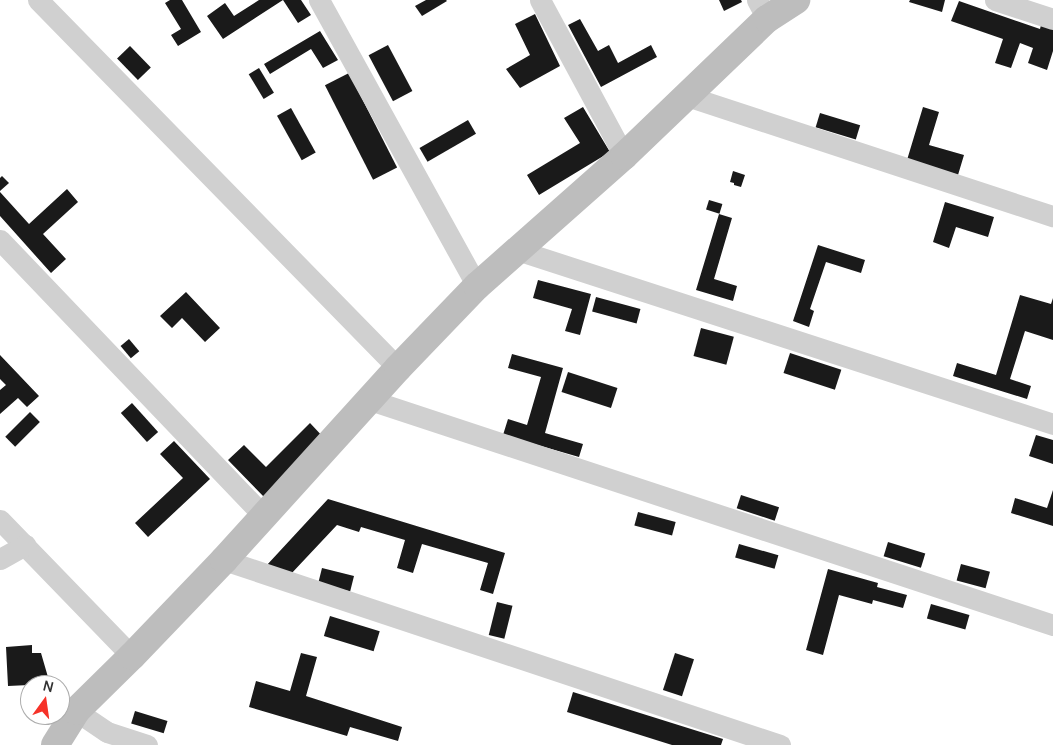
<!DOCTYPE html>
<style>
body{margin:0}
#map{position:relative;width:1053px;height:745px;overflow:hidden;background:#fff;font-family:Manrope,sans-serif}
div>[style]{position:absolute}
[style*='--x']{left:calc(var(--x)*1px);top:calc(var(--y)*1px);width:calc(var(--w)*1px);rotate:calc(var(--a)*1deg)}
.building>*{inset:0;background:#1a1a1a;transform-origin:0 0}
.street>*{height:21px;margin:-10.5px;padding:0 10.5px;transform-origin:10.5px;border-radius:10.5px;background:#d0d0d0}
.secondary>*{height:28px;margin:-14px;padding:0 14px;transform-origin:14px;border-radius:14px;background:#bdbdbd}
span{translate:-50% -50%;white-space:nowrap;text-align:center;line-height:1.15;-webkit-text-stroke:5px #fff;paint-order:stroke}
.north{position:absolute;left:20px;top:675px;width:50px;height:50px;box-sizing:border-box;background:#fff;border:1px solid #adadad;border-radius:50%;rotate:14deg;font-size:14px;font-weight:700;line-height:20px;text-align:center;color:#333}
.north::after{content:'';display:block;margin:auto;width:18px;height:22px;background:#f63229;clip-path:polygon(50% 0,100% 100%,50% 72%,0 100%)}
</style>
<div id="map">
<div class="building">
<div style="clip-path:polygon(170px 0,182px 0,201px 32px,178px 46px,171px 35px,181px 29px,165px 3px)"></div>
<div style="clip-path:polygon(259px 0,301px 0,311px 15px,298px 23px,283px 0,223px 39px,207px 16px,225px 3px,234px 16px)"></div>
<div style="clip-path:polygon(426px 0,446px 0,447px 1px,422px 16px,415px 6px)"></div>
<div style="clip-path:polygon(719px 0,741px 0,742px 2px,724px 11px)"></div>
<div style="clip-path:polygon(910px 0,945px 0,942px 12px,909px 2px)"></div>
<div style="clip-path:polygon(959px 1px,1040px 29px,1041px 25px,1053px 29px,1053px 51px,1047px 70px,1028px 63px,1033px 48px,1020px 43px,1011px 68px,995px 63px,1003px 39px,951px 21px)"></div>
<div style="clip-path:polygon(535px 14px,560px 66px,520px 88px,506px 69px,530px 55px,515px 24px)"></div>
<div style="clip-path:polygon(580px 19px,598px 51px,609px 45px,618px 63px,651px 45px,657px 57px,601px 87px,568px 25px)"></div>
<div style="clip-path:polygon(320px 31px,338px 60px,323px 68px,311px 49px,270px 74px,264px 64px)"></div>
<div style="left:388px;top:45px;width:52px;height:22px;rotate:62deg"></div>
<div style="left:130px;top:46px;width:30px;height:18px;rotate:46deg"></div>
<div style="left:259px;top:68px;width:29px;height:12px;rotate:59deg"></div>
<div style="left:349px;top:73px;width:106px;height:27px;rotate:63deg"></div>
<div style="clip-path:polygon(583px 107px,610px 152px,539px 195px,527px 175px,580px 143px,564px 118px)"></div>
<div style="clip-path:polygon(923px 107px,939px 112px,929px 145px,964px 155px,958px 175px,907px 160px)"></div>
<div style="left:291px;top:108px;width:51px;height:16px;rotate:61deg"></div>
<div style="left:820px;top:113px;width:42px;height:15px;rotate:17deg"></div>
<div style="left:468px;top:120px;width:16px;height:56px;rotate:60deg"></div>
<div style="clip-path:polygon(733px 171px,745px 175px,741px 187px,734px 185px,734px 183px,730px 182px)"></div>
<div style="clip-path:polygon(2px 176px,9px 183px,0 191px,0 178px)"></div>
<div style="clip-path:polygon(67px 189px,78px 202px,43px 234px,66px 259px,51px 273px,0 216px,0 192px,29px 224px)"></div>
<div style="left:709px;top:200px;width:14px;height:10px;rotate:17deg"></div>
<div style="clip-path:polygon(945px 202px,994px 217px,988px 237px,956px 227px,949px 248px,933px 242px)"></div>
<div style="clip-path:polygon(719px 214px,732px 218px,714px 279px,737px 286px,733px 301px,696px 290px)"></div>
<div style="clip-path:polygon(818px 245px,865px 260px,861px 273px,826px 262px,810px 309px,814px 311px,809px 327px,793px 321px)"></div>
<div style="clip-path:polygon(538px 280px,591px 294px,580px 335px,565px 331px,572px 309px,533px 298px)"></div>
<div style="clip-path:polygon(186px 292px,220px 328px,205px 342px,182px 318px,172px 328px,160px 316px)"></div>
<div style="clip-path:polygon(1020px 295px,1051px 304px,1053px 298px,1053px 340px,1025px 331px,1010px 379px,1031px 386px,1027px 399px,953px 376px,957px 363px,996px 375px)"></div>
<div style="left:596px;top:297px;width:46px;height:15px;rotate:15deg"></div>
<div style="left:701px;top:328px;width:34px;height:29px;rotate:15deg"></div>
<div style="left:129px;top:339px;width:16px;height:11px;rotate:50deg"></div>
<div style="left:790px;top:353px;width:54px;height:21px;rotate:18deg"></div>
<div style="clip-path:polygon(512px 354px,563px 368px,545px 433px,583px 444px,579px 457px,503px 435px,508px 419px,527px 425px,541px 377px,508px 368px)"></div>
<div style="clip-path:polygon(0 355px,39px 396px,27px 407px,18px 398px,0 414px,0 390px,6px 385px,0 379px)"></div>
<div style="left:568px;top:372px;width:52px;height:21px;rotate:18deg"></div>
<div style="left:132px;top:403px;width:39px;height:15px;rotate:48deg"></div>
<div style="left:30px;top:412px;width:14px;height:35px;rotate:45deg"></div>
<div style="clip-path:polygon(310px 423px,325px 439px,264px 497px,228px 460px,244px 445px,266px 467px)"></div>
<div style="clip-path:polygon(1036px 435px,1053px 440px,1053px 464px,1029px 456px)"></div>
<div style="clip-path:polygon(174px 441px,210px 479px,148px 537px,135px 523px,183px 478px,160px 454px)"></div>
<div style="clip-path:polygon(1053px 490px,1053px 526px,1011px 513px,1015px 498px,1047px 508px)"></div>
<div style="left:741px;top:495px;width:40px;height:14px;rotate:18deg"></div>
<div style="clip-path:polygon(328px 499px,505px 553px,493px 594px,480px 590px,488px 563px,422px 544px,413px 573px,397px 568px,405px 540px,361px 527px,359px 532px,337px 525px,290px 575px,266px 566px)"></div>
<div style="left:638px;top:512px;width:39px;height:14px;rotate:15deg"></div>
<div style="left:888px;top:542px;width:39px;height:15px;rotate:17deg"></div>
<div style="left:739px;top:544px;width:41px;height:14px;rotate:16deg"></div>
<div style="left:961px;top:564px;width:30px;height:17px;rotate:15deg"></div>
<div style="left:322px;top:568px;width:33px;height:16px;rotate:14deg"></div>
<div style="clip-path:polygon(828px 569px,878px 583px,877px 587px,907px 595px,903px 608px,873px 600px,872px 604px,839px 595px,823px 655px,806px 650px)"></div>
<div style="left:497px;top:602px;width:16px;height:34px;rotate:14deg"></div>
<div style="left:931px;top:604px;width:40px;height:15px;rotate:16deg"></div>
<div style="left:330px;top:616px;width:52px;height:21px;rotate:17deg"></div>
<div style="clip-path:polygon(32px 645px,32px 653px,41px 653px,50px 684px,8px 686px,6px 647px)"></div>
<div style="clip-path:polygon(301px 653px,317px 657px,306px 696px,402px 727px,398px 741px,350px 727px,347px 736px,249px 707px,256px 681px,290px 691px)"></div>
<div style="left:675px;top:653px;width:20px;height:39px;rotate:18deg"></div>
<div style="clip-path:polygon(573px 692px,723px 739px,721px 745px,672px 745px,567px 712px)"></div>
<div style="left:135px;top:711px;width:34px;height:13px;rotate:17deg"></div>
</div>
<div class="street">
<div style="--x:38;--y:0;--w:515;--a:45.63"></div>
<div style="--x:319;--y:0;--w:327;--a:61.1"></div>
<div style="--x:540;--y:0;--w:177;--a:61.7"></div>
<div style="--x:757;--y:0;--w:21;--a:62"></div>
<div style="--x:995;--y:0;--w:61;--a:18.1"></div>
<div style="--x:687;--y:96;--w:385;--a:18.2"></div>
<div style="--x:0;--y:240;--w:382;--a:46.3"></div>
<div style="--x:517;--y:250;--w:564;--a:17.98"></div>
<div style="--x:370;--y:400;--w:719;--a:18.23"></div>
<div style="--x:0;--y:520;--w:190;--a:45.9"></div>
<div style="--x:0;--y:559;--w:29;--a:-29"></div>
<div style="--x:224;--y:560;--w:586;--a:18.4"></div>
<div style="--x:76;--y:711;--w:37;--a:34"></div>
<div style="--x:107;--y:732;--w:42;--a:18"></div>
</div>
<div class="secondary">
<div style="--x:55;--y:745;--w:40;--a:-58"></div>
<div style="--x:76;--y:711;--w:78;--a:-44.5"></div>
<div style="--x:132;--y:656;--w:133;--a:-46.2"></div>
<div style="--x:224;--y:560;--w:259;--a:-47.8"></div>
<div style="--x:398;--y:368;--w:114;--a:-46.1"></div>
<div style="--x:477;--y:286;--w:196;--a:-41.5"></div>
<div style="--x:624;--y:156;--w:198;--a:-43.8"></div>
<div style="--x:767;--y:19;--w:35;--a:-33"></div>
</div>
<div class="north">N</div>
</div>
